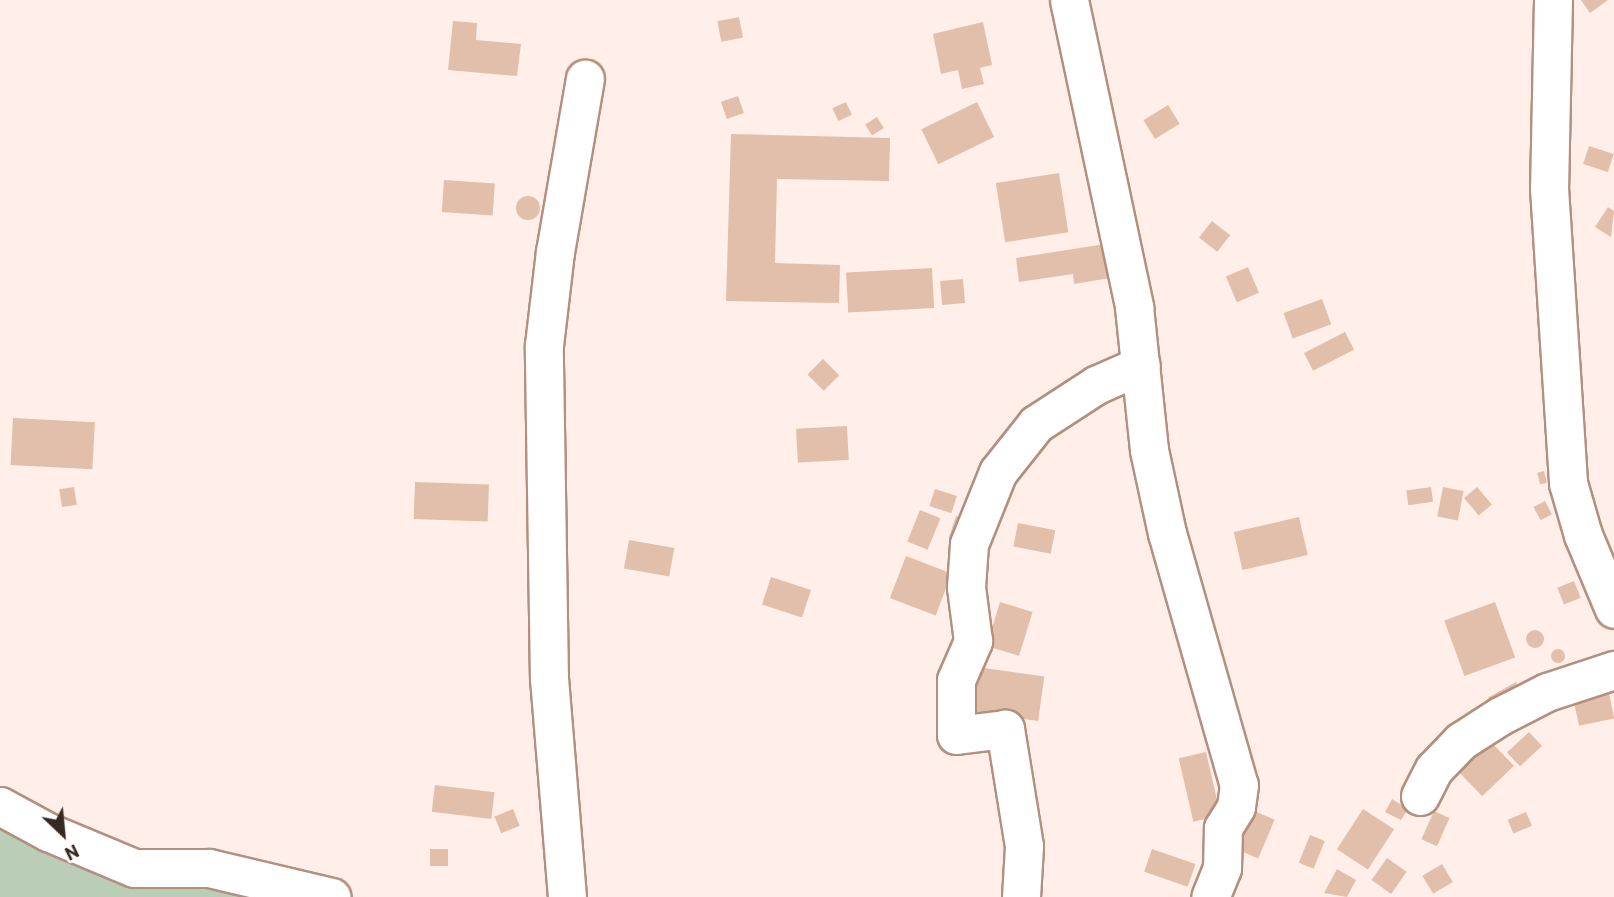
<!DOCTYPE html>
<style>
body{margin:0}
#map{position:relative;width:1614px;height:897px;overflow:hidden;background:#ffefe8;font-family:Barlow,sans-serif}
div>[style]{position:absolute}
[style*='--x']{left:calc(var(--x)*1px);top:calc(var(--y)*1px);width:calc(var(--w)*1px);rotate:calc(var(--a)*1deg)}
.green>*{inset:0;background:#baceb7}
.building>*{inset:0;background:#e2bfaa;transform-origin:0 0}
.round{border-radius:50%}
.roads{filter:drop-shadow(2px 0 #b38f7f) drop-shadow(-2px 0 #b38f7f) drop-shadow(0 2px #b38f7f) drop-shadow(0 -2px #b38f7f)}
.minor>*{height:37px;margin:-18.5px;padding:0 18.5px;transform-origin:18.5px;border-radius:18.5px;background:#fff}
span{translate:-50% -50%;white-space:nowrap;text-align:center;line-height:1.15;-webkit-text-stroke:5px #fff;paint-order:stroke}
.north{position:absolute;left:28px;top:799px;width:70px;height:70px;-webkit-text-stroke:5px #fff;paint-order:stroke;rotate:154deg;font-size:19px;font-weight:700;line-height:28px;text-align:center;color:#382922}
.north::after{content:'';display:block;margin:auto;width:24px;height:32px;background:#382922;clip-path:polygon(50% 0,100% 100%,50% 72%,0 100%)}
</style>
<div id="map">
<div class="green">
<div style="clip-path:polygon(0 806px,48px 832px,329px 897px,0 897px)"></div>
</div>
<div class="building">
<div style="clip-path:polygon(1581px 0,1608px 0,1590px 13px)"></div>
<div style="left:739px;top:17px;width:21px;height:22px;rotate:79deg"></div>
<div style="clip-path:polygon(453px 21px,477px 23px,476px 40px,521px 44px,517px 76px,448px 70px)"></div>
<div style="clip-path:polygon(983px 22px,992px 65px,980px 68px,984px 84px,962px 89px,958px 70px,941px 74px,933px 34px)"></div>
<div style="left:738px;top:96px;width:18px;height:18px;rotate:71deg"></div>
<div style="left:846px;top:102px;width:14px;height:15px;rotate:65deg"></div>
<div style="left:977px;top:102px;width:39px;height:62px;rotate:64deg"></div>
<div style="left:1168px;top:105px;width:22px;height:29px;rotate:58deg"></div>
<div style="left:877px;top:117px;width:13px;height:14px;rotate:58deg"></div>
<div style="clip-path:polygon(731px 134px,890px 138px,889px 181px,777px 179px,775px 263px,840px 265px,839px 303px,726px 301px)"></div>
<div style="left:1589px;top:146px;width:26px;height:19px;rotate:18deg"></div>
<div style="left:1059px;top:173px;width:60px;height:64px;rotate:81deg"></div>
<div style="left:444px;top:180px;width:51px;height:32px;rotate:4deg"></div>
<div class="round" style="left:516px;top:196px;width:24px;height:24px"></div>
<div style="clip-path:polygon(1608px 207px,1614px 211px,1611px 237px,1595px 227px)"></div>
<div style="left:1212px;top:221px;width:23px;height:21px;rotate:38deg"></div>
<div style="clip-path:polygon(1105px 244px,1110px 278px,1074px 284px,1073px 274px,1019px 282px,1016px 258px)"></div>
<div style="left:1248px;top:267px;width:28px;height:24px;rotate:67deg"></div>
<div style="left:932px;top:268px;width:40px;height:86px;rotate:87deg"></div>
<div style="left:963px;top:279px;width:24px;height:23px;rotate:85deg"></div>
<div style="left:1322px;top:299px;width:27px;height:41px;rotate:70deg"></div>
<div style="left:1345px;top:332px;width:20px;height:46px;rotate:63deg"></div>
<div style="left:823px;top:359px;width:23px;height:22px;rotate:45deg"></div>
<div style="left:13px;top:418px;width:82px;height:47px;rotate:3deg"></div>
<div style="left:847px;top:426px;width:34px;height:51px;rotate:87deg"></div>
<div style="left:1544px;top:471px;width:12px;height:7px;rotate:76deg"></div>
<div style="left:415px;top:482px;width:74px;height:37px;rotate:2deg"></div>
<div style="left:74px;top:487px;width:18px;height:15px;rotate:81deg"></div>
<div style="left:1431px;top:487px;width:15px;height:25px;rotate:82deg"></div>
<div style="left:1443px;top:487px;width:21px;height:30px;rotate:11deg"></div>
<div style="left:1477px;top:487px;width:23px;height:17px;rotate:50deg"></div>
<div style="left:935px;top:489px;width:23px;height:18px;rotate:18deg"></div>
<div style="left:1545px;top:501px;width:15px;height:13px;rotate:62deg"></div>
<div style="left:920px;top:510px;width:22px;height:34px;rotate:22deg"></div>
<div style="left:956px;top:516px;width:20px;height:23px;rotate:18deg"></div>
<div style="left:1299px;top:517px;width:39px;height:67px;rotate:77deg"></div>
<div style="left:1018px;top:523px;width:38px;height:24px;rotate:11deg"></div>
<div style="left:629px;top:540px;width:46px;height:29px;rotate:10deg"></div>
<div style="left:906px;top:556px;width:49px;height:45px;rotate:21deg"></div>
<div style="left:771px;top:577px;width:42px;height:29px;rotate:18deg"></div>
<div style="left:1574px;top:581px;width:18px;height:18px;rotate:68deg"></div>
<div style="left:1000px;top:602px;width:34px;height:46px;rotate:17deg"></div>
<div style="left:1495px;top:602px;width:59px;height:54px;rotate:70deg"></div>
<div class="round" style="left:1526px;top:630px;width:18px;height:18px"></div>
<div class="round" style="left:1551px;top:649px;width:14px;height:14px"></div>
<div style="left:977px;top:667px;width:68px;height:45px;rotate:8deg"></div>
<div style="left:1516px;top:682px;width:10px;height:32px;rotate:61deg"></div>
<div style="left:1608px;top:689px;width:30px;height:36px;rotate:78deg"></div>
<div style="left:1529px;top:732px;width:19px;height:30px;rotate:47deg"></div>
<div style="left:1491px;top:742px;width:33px;height:44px;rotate:46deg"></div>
<div style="left:1206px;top:752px;width:65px;height:28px;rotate:77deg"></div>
<div style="left:435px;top:785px;width:60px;height:27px;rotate:7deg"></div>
<div style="clip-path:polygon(1392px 799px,1408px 809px,1401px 820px,1385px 812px)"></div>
<div style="left:1247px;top:808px;width:30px;height:42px;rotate:23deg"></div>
<div style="left:513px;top:809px;width:18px;height:20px;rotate:68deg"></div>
<div style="left:1363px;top:809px;width:37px;height:48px;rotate:33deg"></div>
<div style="left:1434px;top:811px;width:17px;height:31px;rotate:24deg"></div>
<div style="left:1526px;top:812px;width:15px;height:20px;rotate:67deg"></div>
<div style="left:1310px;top:835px;width:16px;height:30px;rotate:22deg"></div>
<div style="left:430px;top:849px;width:18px;height:17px"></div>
<div style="left:1152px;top:849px;width:46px;height:24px;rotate:19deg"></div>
<div style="left:1387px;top:858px;width:24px;height:27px;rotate:35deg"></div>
<div style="left:1442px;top:864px;width:21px;height:23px;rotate:59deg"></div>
<div style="clip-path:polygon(1337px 869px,1356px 880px,1347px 897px,1324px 893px)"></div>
</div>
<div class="roads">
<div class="minor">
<div style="--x:1069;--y:0;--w:314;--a:78"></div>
<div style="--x:1134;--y:307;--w:144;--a:84"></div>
<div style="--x:1149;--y:450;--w:85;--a:77.8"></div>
<div style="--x:1167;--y:533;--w:262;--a:74.1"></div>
<div style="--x:1239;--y:785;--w:22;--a:98"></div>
<div style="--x:1236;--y:807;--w:25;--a:122"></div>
<div style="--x:1223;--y:828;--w:40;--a:91.4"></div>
<div style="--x:1222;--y:868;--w:31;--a:112"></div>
<div style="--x:1553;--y:0;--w:188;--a:91.2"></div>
<div style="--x:1549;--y:188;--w:296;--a:86.3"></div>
<div style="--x:1568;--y:483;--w:54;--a:73.9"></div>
<div style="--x:1583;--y:535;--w:80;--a:67.3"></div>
<div style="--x:1420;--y:796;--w:30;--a:-63"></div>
<div style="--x:1434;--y:769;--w:39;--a:-46"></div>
<div style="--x:1461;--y:741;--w:46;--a:-32.7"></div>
<div style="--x:1500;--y:716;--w:53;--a:-27.1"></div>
<div style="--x:1547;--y:692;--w:71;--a:-18.2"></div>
<div style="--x:0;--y:806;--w:55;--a:28.4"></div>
<div style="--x:48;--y:832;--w:93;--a:22.7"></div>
<div style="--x:134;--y:868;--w:75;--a:0"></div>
<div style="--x:209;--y:868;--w:126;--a:13.3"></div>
<div style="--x:567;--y:897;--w:218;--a:-94.7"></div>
<div style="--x:549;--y:680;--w:335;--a:-90.9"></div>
<div style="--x:544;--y:345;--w:94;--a:-83.3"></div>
<div style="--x:555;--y:252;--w:176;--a:-80.2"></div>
<div style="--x:1021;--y:897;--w:51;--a:-86.6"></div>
<div style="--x:1024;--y:846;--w:119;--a:-99.2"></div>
<div style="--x:1005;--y:729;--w:49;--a:173"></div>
<div style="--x:956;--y:735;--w:55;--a:-90"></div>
<div style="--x:956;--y:680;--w:43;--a:-66.4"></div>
<div style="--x:973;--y:641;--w:54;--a:-97.4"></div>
<div style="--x:966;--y:587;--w:43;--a:-86"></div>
<div style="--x:969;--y:544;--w:78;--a:-68.1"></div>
<div style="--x:998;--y:472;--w:61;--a:-51.6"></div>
<div style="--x:1036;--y:424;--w:72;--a:-33"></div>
<div style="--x:1096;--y:385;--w:49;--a:-24"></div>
</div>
</div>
<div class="north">N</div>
</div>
